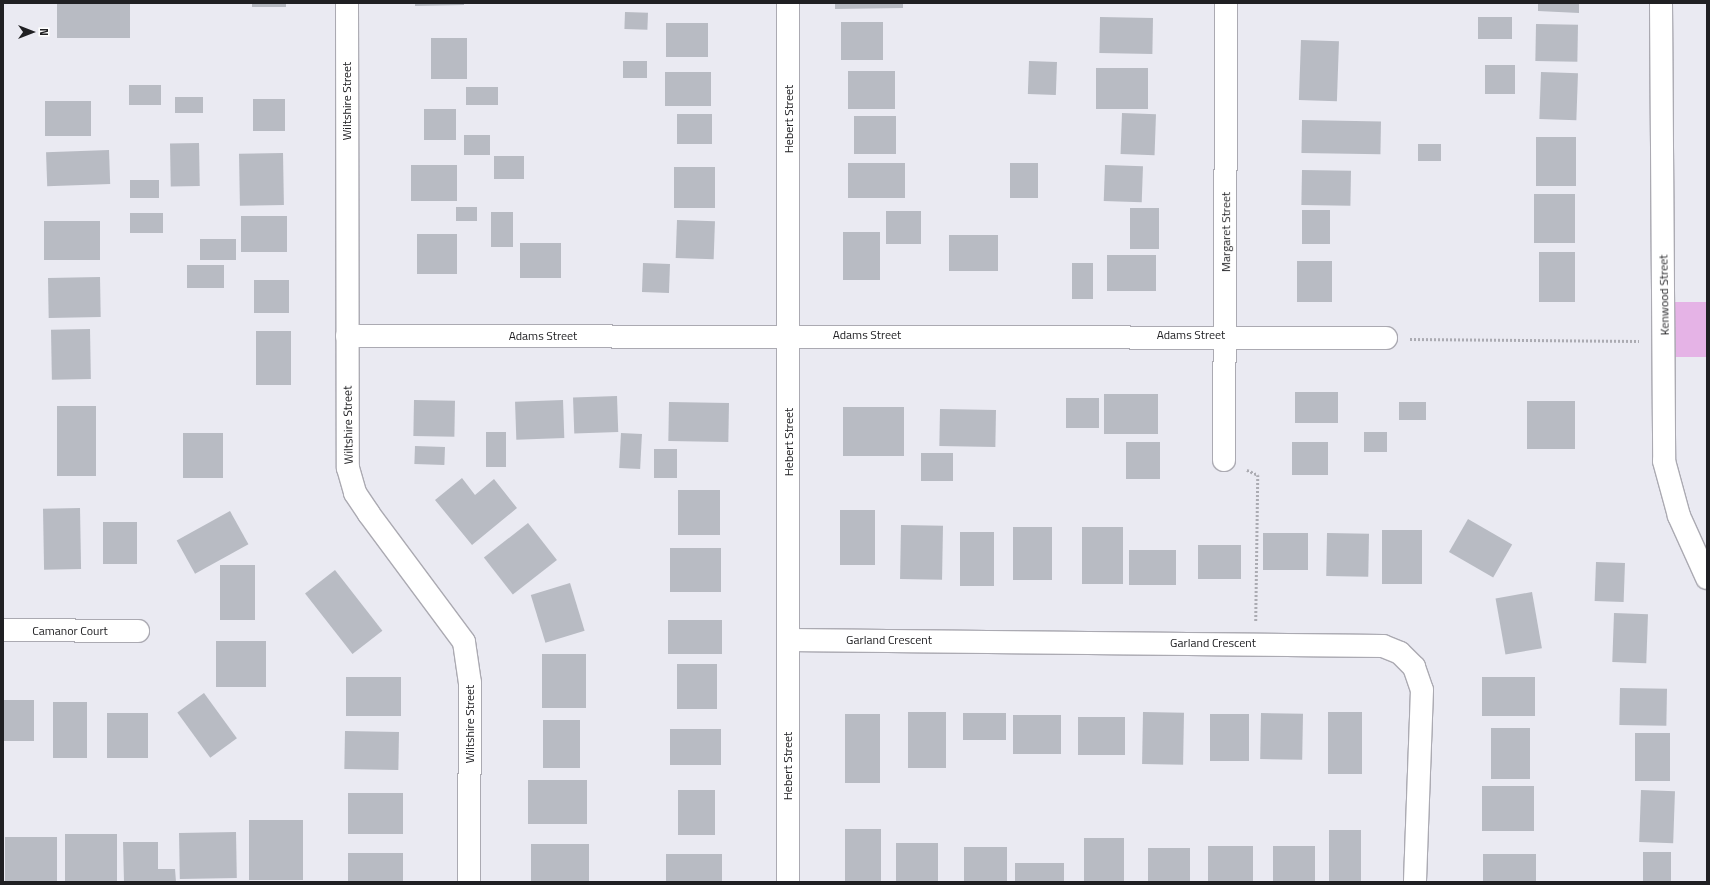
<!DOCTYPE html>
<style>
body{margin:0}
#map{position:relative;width:1710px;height:885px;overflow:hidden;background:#eaeaf2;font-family:"Titillium Web",sans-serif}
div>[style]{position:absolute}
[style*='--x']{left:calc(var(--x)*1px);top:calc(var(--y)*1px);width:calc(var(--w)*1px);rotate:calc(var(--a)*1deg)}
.green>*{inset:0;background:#e5b3e6;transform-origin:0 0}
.building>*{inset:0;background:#b8bbc3;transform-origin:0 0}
.path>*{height:2.5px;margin-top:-1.25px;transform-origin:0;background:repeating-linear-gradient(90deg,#ababb2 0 2px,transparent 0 4px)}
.roads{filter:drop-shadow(1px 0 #abaab2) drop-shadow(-1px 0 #abaab2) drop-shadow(0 1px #abaab2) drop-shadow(0 -1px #abaab2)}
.minor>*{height:22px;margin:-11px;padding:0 11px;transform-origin:11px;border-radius:11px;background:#fff}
.tertiary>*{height:22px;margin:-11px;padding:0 11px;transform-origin:11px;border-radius:11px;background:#fff}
span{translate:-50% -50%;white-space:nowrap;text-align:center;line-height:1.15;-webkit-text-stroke:3.5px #fff;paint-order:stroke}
.street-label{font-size:12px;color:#202023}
.frame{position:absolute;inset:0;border:4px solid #202023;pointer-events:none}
.north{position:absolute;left:12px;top:12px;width:40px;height:40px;-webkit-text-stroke:3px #fff;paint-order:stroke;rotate:90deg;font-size:11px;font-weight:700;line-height:16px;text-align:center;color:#202023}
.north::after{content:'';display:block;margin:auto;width:14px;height:18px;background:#202023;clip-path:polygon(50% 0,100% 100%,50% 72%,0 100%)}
</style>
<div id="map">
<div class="green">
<div style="left:1667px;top:302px;width:40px;height:55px"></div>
</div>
<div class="building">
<div style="left:57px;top:3px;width:73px;height:35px"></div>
<div style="left:252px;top:3px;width:34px;height:4px"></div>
<div style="clip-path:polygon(415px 3px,464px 3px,464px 5px,415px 6px)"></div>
<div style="clip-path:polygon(835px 3px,903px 3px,903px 8px,835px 9px)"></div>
<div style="clip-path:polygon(1538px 3px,1579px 3px,1579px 13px,1538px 11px)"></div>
<div style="left:625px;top:12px;width:23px;height:17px;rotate:2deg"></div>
<div style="left:1100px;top:17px;width:53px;height:36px;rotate:1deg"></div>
<div style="left:1478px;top:17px;width:34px;height:22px"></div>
<div style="left:883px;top:22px;width:38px;height:42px;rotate:90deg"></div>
<div style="left:666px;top:23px;width:42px;height:34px"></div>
<div style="left:1536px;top:24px;width:42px;height:37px;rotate:1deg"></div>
<div style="left:431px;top:38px;width:36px;height:41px"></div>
<div style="left:1301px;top:40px;width:38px;height:60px;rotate:2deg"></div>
<div style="left:623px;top:61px;width:24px;height:17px"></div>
<div style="left:1029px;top:61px;width:28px;height:33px;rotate:2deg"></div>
<div style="left:1485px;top:65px;width:30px;height:29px"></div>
<div style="left:1096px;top:68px;width:52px;height:41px"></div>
<div style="left:848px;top:71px;width:47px;height:38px"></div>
<div style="left:665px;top:72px;width:46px;height:34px"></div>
<div style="left:1541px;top:72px;width:37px;height:47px;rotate:2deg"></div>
<div style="left:129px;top:85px;width:32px;height:20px"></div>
<div style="left:466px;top:87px;width:32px;height:18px"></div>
<div style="left:175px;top:97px;width:28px;height:16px"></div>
<div style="left:253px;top:99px;width:32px;height:32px"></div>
<div style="left:45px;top:101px;width:46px;height:35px"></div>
<div style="left:424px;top:109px;width:32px;height:31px"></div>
<div style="left:1122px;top:113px;width:34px;height:41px;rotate:2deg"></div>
<div style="left:677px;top:114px;width:35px;height:30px"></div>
<div style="left:854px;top:116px;width:42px;height:38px"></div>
<div style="left:1302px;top:120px;width:79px;height:33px;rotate:1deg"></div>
<div style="left:464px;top:135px;width:26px;height:20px"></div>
<div style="left:1536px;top:137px;width:40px;height:49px"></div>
<div style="left:199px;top:143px;width:43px;height:29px;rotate:89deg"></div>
<div style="left:1418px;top:144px;width:23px;height:17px"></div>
<div style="left:109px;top:150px;width:34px;height:63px;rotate:88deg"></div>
<div style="left:283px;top:153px;width:52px;height:44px;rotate:89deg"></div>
<div style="left:494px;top:156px;width:30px;height:23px"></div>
<div style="left:848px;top:163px;width:57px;height:35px"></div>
<div style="left:1010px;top:163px;width:28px;height:35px"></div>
<div style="left:411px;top:165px;width:46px;height:36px"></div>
<div style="left:1105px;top:165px;width:38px;height:36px;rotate:2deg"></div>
<div style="left:674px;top:167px;width:41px;height:41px"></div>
<div style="left:1302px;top:170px;width:49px;height:35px;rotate:1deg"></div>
<div style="left:130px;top:180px;width:29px;height:18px"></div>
<div style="left:1534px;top:194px;width:41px;height:49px"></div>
<div style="left:456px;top:207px;width:21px;height:14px"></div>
<div style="left:1130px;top:208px;width:29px;height:41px"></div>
<div style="left:1302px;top:210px;width:28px;height:34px"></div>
<div style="left:886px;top:211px;width:35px;height:33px"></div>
<div style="left:491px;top:212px;width:22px;height:35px"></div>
<div style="left:130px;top:213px;width:33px;height:20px"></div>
<div style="left:241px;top:216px;width:46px;height:36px"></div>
<div style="left:677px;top:220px;width:38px;height:38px;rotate:2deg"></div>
<div style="left:44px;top:221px;width:56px;height:39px"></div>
<div style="left:843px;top:232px;width:37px;height:48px"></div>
<div style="left:417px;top:234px;width:40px;height:40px"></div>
<div style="left:949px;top:235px;width:49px;height:36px"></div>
<div style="left:200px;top:239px;width:36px;height:21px"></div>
<div style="left:520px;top:243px;width:41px;height:35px"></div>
<div style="left:1539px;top:252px;width:36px;height:50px"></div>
<div style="left:1107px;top:255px;width:49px;height:36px"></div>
<div style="left:1297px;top:261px;width:35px;height:41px"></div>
<div style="left:643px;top:263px;width:27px;height:29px;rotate:2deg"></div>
<div style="left:1072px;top:263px;width:21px;height:36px"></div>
<div style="left:187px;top:265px;width:37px;height:23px"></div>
<div style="left:100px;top:277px;width:40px;height:52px;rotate:89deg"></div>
<div style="left:254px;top:280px;width:35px;height:33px"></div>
<div style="left:90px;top:329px;width:50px;height:39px;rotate:89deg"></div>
<div style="left:256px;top:331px;width:35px;height:54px"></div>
<div style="left:1295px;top:392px;width:43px;height:31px"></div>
<div style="left:1104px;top:394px;width:54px;height:40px"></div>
<div style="left:617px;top:396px;width:36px;height:44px;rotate:88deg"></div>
<div style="left:1099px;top:398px;width:30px;height:33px;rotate:90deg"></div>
<div style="left:414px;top:400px;width:41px;height:36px;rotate:1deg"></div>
<div style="left:563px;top:400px;width:38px;height:48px;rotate:88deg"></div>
<div style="left:1527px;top:401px;width:48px;height:48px"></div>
<div style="left:669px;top:402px;width:60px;height:39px;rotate:1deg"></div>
<div style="left:1426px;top:402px;width:18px;height:27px;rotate:90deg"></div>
<div style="left:96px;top:406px;width:70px;height:39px;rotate:90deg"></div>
<div style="left:843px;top:407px;width:61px;height:49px"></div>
<div style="left:940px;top:409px;width:56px;height:37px;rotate:1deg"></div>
<div style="left:486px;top:432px;width:20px;height:35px"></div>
<div style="left:1387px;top:432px;width:20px;height:23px;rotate:90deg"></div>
<div style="left:223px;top:433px;width:45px;height:40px;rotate:90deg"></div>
<div style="left:621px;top:433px;width:21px;height:35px;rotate:3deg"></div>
<div style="left:1126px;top:442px;width:34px;height:37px"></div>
<div style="left:1292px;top:442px;width:36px;height:33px"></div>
<div style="left:415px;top:446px;width:30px;height:18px;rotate:2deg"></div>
<div style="left:654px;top:449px;width:23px;height:29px"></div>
<div style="left:921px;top:453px;width:32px;height:28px"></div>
<div style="clip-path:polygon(462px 478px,475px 495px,494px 479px,517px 508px,472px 545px,435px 500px)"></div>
<div style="left:678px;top:490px;width:42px;height:45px"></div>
<div style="left:80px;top:508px;width:61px;height:37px;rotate:89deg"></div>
<div style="left:840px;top:510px;width:35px;height:55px"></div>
<div style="left:230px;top:511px;width:38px;height:61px;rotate:61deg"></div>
<div style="left:1468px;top:519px;width:51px;height:38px;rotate:30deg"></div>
<div style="left:103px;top:522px;width:34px;height:42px"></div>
<div style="left:528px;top:523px;width:47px;height:56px;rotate:52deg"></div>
<div style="left:901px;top:525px;width:42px;height:54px;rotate:1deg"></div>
<div style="left:1013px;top:527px;width:39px;height:53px"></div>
<div style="left:1082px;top:527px;width:41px;height:57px"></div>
<div style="left:1382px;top:530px;width:40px;height:54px"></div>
<div style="left:960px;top:532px;width:34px;height:54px"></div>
<div style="left:1263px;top:533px;width:45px;height:37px"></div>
<div style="left:1327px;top:533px;width:42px;height:43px;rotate:1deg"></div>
<div style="left:1241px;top:545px;width:34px;height:43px;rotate:90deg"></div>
<div style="left:670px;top:548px;width:51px;height:44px"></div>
<div style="left:1176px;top:550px;width:35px;height:47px;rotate:90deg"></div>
<div style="left:1596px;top:562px;width:29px;height:39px;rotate:2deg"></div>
<div style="left:220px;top:565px;width:35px;height:55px"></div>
<div style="left:335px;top:570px;width:77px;height:38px;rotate:52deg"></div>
<div style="left:570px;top:583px;width:50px;height:41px;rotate:73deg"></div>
<div style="left:1532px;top:592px;width:57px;height:37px;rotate:80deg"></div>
<div style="left:1614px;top:613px;width:34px;height:49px;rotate:2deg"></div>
<div style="left:668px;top:620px;width:54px;height:34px"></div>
<div style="left:216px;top:641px;width:50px;height:46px"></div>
<div style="left:542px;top:654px;width:44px;height:54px"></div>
<div style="left:677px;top:664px;width:40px;height:45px"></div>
<div style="left:346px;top:677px;width:55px;height:39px"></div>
<div style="left:1482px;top:677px;width:53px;height:39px"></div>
<div style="left:1620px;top:688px;width:47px;height:37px;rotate:1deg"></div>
<div style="left:204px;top:693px;width:56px;height:33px;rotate:54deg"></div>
<div style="left:3px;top:700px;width:31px;height:41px"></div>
<div style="left:53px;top:702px;width:34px;height:56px"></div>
<div style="left:908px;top:712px;width:38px;height:56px"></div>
<div style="left:1143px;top:712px;width:41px;height:52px;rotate:1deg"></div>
<div style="left:1328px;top:712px;width:34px;height:62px"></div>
<div style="left:107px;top:713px;width:41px;height:45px"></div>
<div style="left:963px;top:713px;width:43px;height:27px"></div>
<div style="left:1261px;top:713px;width:42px;height:46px;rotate:1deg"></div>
<div style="left:845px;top:714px;width:35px;height:69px"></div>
<div style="left:1210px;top:714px;width:39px;height:47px"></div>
<div style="left:1013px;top:715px;width:48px;height:39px"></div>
<div style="left:1078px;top:717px;width:47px;height:38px"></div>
<div style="left:543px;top:720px;width:37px;height:48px"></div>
<div style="left:1491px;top:728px;width:39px;height:51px"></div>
<div style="left:670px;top:729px;width:51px;height:36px"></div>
<div style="left:345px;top:731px;width:54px;height:38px;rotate:1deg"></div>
<div style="left:1635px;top:733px;width:35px;height:48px"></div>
<div style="left:528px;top:780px;width:59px;height:44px"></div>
<div style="left:1534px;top:786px;width:45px;height:52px;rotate:90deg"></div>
<div style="left:678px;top:790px;width:37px;height:45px"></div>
<div style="left:1641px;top:790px;width:34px;height:52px;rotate:2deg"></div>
<div style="left:348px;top:793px;width:55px;height:41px"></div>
<div style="left:303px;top:820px;width:60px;height:54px;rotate:90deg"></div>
<div style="left:845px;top:829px;width:36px;height:53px"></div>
<div style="left:1329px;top:830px;width:32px;height:52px"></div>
<div style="left:236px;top:832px;width:46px;height:57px;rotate:89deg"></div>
<div style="left:117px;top:834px;width:48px;height:52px;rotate:90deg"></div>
<div style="left:5px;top:837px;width:52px;height:45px"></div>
<div style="left:1084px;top:838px;width:40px;height:44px"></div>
<div style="clip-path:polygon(123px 842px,158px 842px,158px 869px,175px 869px,176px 882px,124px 882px)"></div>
<div style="left:896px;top:843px;width:42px;height:39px"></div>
<div style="left:531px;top:844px;width:58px;height:38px"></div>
<div style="left:1208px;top:846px;width:45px;height:36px"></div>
<div style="left:1273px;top:846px;width:42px;height:36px"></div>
<div style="left:964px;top:847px;width:43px;height:35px"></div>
<div style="left:1148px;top:848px;width:42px;height:34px"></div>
<div style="left:1643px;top:852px;width:28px;height:30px"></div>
<div style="left:403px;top:853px;width:29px;height:55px;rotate:90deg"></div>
<div style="left:666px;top:854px;width:56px;height:28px"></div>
<div style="left:1483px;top:854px;width:53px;height:28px"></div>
<div style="left:1064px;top:863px;width:19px;height:49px;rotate:90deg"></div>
</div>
<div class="path">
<div style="--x:1410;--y:339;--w:229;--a:0.5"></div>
<div style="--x:1247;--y:470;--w:12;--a:24"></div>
<div style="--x:1258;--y:475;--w:146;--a:90.8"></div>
</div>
<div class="roads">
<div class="minor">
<div style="--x:347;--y:3;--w:465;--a:89.9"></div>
<div style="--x:348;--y:468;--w:26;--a:74"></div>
<div style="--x:355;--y:493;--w:25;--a:56"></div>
<div style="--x:369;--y:514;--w:159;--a:53.4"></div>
<div style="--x:464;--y:642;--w:41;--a:81.7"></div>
<div style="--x:470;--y:683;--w:199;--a:90.3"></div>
<div style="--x:347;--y:336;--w:1039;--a:0.11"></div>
<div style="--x:1224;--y:460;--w:457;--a:-89.7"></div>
<div style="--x:3;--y:630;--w:135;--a:0.4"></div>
<div style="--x:788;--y:640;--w:595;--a:0.58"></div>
<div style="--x:1383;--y:646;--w:18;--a:22"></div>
<div style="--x:1400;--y:653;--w:20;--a:45"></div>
<div style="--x:1414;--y:667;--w:24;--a:71"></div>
<div style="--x:1422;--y:690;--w:192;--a:92.1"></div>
<div style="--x:788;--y:882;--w:879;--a:-90"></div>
</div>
<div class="tertiary">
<div style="--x:1661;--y:3;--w:458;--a:89.6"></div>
<div style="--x:1664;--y:461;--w:57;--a:74.7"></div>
<div style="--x:1679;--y:516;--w:68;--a:65.7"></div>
</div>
</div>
<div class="street-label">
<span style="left:347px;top:101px;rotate:-90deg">Wiltshire Street</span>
<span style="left:789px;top:119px;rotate:-90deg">Hebert Street</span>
<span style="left:1226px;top:232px;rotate:-90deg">Margaret Street</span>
<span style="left:1664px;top:295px;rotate:-91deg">Kenwood Street</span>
<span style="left:867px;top:335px">Adams Street</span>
<span style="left:1191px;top:335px">Adams Street</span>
<span style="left:543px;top:336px">Adams Street</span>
<span style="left:348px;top:425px;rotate:-91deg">Wiltshire Street</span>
<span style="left:789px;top:442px;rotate:-90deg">Hebert Street</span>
<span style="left:70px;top:631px">Camanor Court</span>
<span style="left:889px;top:640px">Garland Crescent</span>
<span style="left:1213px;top:643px">Garland Crescent</span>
<span style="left:470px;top:724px;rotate:-90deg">Wiltshire Street</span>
<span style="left:788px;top:766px;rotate:-90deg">Hebert Street</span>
</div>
<div class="frame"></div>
<div class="north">N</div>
</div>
